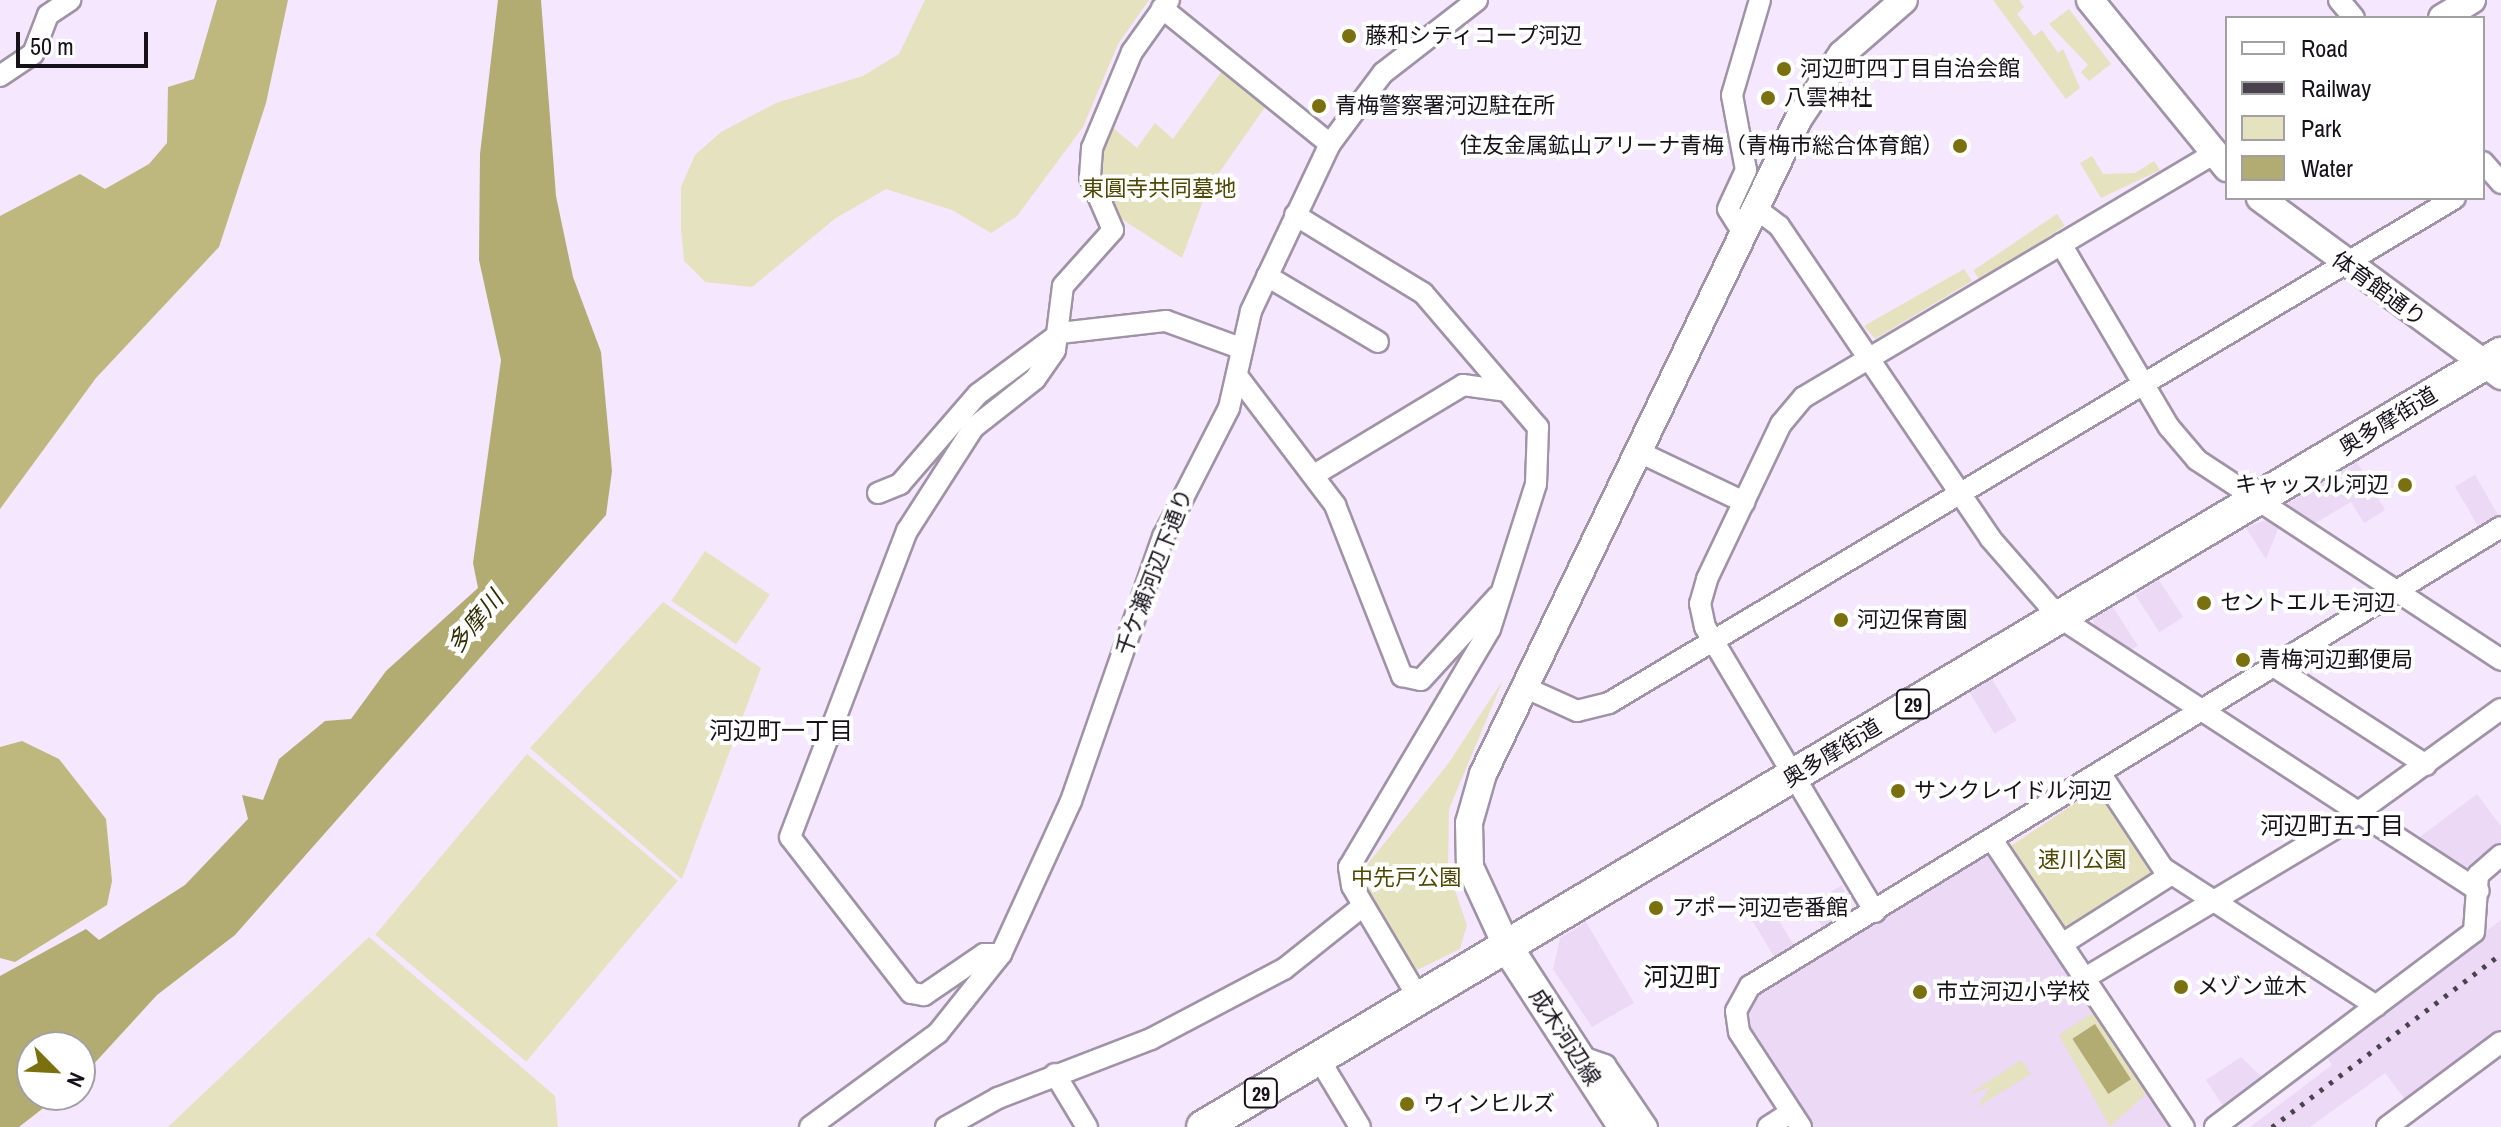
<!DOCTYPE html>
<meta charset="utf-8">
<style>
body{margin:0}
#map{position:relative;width:2501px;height:1127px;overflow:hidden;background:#f5e7fd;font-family:"Archivo Narrow","Noto Sans JP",sans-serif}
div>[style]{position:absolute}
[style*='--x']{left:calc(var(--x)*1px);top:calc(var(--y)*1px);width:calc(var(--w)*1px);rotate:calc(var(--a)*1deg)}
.built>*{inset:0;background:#ecd9f5;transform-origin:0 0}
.green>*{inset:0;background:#e5e2bf;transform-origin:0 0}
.forest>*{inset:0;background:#beb87f}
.water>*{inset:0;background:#b2ac73;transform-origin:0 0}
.roads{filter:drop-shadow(2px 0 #a093a7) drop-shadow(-2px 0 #a093a7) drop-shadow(0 2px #a093a7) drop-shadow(0 -2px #a093a7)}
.minor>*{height:20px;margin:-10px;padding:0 10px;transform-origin:10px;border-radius:10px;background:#fff}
.tertiary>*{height:26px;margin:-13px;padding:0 13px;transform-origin:13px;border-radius:13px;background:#fff}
.secondary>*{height:30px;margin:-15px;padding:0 15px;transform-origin:15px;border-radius:15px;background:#fff}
.primary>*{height:32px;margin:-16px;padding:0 16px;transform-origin:16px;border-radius:16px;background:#fff}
.rail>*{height:5px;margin-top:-2.5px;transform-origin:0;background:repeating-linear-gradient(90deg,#49424d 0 4px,transparent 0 12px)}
.dots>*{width:22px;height:22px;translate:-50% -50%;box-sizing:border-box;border:4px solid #fff;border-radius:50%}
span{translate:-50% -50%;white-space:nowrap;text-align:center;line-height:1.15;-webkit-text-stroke:8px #fff;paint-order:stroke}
.shield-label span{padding:2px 6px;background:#fff;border:2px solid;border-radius:6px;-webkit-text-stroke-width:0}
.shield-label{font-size:20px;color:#17121a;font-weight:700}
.poi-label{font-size:22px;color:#17121a}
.left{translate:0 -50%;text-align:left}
.right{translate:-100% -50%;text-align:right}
.park-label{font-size:22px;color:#4f4800}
.street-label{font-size:22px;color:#17121a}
.water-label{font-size:24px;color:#332e00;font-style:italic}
.neighbourhood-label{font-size:24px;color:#17121a}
.quarter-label{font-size:26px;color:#17121a}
.legend{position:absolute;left:2225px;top:16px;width:260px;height:184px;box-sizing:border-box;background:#fff;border:2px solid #a2a0a3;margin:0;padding:10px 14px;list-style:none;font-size:24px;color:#17121a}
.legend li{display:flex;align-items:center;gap:16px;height:40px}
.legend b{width:40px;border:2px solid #a2a0a3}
.north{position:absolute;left:16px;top:1031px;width:80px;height:80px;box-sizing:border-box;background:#fff;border:2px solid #a2a0a3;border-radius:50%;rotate:114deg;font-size:22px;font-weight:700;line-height:32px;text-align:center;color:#17121a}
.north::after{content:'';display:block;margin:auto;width:28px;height:36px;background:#7a7010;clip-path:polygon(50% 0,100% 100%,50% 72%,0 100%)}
.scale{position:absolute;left:16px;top:32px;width:132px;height:36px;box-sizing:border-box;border:4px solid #17121a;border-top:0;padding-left:10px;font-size:24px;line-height:28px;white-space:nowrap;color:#17121a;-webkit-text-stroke:6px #fff;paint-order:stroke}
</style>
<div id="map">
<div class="built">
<div style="clip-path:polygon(2357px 462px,2385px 510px,2364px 523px,2351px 502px,2310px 526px,2287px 512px,2287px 504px)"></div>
<div style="left:2475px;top:475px;width:50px;height:23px;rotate:60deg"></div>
<div style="clip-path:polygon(2271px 518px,2280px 524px,2266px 559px,2246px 528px)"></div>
<div style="left:2159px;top:580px;width:44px;height:28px;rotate:57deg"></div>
<div style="clip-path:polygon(2113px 607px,2138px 646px,2129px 651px,2094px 628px,2093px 619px)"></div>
<div style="left:1992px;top:679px;width:48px;height:26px;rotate:59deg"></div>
<div style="clip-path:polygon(2477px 794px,2501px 826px,2501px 846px,2461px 870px,2416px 840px)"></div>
<div style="clip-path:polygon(1987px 854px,1995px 856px,2175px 1127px,1810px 1127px,1747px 1031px,1744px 1008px,1759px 989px)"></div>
<div style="clip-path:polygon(1842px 885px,1853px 915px,1825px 932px,1809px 905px)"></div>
<div style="left:1771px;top:907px;width:49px;height:23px;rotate:59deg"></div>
<div style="clip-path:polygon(2501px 920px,2501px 1031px,2407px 1102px,2385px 1073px,2310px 1127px,2250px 1127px,2332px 1065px,2325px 1054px)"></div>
<div style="clip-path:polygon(1586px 922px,1634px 1003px,1592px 1027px,1553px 969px,1560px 938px)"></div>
<div style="clip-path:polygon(2241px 1057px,2265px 1080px,2225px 1109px,2206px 1080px)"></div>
</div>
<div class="green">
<div style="clip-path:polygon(925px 0,1149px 0,1118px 44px,1083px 127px,1017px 216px,991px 233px,952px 210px,886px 189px,836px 218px,752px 287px,705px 282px,684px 261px,681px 228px,681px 187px,695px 155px,721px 132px,776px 103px,863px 76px,899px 54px)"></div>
<div style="clip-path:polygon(1993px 0,2019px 0,2024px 7px,2017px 14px,2034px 36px,2042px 30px,2058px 53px,2063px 49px,2080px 88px,2066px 99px)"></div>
<div style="clip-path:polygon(2069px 9px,2111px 64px,2089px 81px,2081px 72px,2088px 65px,2049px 24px)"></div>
<div style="clip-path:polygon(1227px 64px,1270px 100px,1207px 190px,1182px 258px,1114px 214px,1095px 177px,1107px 123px,1137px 148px,1155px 123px,1173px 139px)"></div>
<div style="clip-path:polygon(2092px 156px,2103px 174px,2135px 173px,2154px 161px,2160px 170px,2101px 198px,2080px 163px)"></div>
<div style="left:2057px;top:214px;width:14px;height:101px;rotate:56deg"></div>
<div style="clip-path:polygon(1964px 269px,1972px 281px,1875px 339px,1864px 326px)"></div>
<div style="left:705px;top:551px;width:78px;height:60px;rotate:34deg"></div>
<div style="clip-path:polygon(663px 602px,761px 668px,682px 879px,530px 748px)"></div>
<div style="clip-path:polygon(1503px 680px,1449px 809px,1448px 870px,1467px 925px,1460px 949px,1413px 972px,1365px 890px,1362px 871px,1448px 764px)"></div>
<div style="left:527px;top:754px;width:197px;height:236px;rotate:40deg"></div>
<div style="clip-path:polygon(2096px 789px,2104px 790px,2155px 881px,2066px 930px,2008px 848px)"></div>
<div style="clip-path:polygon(369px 937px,555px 1096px,558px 1127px,168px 1127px)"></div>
<div style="clip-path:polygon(2097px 1010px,2150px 1090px,2110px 1127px,2059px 1035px)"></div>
<div style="clip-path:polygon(2021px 1060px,2031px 1074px,1977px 1107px,1990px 1087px,1968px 1095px)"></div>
</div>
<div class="forest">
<div style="clip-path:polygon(217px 0,288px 0,266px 103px,219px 247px,96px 378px,0 509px,0 216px,80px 174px,105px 189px,149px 164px,167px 143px,168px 87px,194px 79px)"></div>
<div style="clip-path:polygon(22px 741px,59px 759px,106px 819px,112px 881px,107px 905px,15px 962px,0 958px,0 747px)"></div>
</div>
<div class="water">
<div style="clip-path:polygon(498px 0,541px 0,556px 196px,573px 277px,601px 352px,612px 471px,606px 515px,235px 935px,157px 995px,80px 1079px,80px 1047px,32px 1047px,32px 1095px,60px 1095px,19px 1127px,0 1127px,0 976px,86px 929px,99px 940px,185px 885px,248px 819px,242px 795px,263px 800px,279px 759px,325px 721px,351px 719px,386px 671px,478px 588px,473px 563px,501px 360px,479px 260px,480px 154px)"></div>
<div style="left:2095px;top:1024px;width:66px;height:27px;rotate:57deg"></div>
</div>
<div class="roads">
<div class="minor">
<div style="--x:2339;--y:0;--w:23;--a:50"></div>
<div style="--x:1162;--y:8;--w:216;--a:39"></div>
<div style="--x:0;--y:76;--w:40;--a:-34"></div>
<div style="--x:33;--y:54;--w:42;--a:-69"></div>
<div style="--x:48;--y:15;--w:27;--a:-34"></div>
<div style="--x:2483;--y:162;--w:28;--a:49"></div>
<div style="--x:1754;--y:207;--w:31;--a:37"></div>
<div style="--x:1779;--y:226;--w:377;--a:55.9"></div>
<div style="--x:1990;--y:538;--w:105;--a:48.9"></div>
<div style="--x:2059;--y:617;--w:501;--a:33.12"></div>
<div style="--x:1295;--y:215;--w:150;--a:31.4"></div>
<div style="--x:1423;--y:293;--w:177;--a:49.4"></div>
<div style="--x:1538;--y:427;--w:57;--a:92"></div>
<div style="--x:1536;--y:484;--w:152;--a:107.6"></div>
<div style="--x:1490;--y:629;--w:277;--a:120.6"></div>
<div style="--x:1349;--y:867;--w:19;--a:81"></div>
<div style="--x:1352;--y:886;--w:131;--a:59.3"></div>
<div style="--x:1743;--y:233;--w:28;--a:-122"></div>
<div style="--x:1728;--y:209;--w:43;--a:-65.2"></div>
<div style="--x:1746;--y:170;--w:76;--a:-100.6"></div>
<div style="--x:1732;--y:95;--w:99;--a:-73.6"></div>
<div style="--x:2061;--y:244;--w:212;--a:59.5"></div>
<div style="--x:2169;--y:427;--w:43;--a:49.7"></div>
<div style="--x:2197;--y:460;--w:364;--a:33.3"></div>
<div style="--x:1267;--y:276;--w:129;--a:30.7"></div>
<div style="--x:1238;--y:377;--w:161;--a:52.8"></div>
<div style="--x:1335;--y:505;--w:184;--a:68.6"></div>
<div style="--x:1402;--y:676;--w:19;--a:12"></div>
<div style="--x:1421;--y:680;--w:114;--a:-47.5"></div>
<div style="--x:1637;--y:451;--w:119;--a:25.5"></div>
<div style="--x:1314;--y:475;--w:174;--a:-31.1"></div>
<div style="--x:1463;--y:385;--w:43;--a:7.9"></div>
<div style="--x:878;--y:493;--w:24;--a:-22"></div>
<div style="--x:900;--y:484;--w:119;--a:-49.1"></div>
<div style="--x:978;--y:394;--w:102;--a:-36.6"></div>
<div style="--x:1060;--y:333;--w:107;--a:-6.5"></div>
<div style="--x:1166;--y:321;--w:79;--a:20"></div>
<div style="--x:2275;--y:667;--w:180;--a:33"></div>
<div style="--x:1524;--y:687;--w:58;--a:24.4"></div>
<div style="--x:1577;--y:711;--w:33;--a:-14"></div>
<div style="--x:1609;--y:703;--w:985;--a:-30.83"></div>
<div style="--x:2102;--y:776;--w:110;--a:56.5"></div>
<div style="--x:2163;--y:868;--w:254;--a:32.9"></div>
<div style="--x:1993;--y:841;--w:344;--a:56.3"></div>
<div style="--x:1875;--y:912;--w:332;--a:-120.8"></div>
<div style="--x:1705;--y:627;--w:24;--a:-102"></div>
<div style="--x:1700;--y:604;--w:26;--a:-74"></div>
<div style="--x:1707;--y:579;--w:172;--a:-64.5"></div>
<div style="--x:1781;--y:424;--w:35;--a:-50"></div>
<div style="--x:1804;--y:397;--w:476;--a:-30.7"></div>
<div style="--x:2062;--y:944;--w:130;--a:-32.5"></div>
<div style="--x:1001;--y:954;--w:17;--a:180"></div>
<div style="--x:984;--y:954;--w:73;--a:145.7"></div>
<div style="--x:924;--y:995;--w:13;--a:-171"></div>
<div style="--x:911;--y:993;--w:197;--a:-127.8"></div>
<div style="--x:790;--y:837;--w:328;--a:-69.1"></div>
<div style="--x:907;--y:531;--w:122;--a:-57.3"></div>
<div style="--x:973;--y:428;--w:79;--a:-38.3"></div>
<div style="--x:1035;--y:379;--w:35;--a:-55"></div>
<div style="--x:1055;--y:350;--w:64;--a:-82.9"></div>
<div style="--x:1063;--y:286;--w:75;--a:-48.2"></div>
<div style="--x:1113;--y:230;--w:58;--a:-113.5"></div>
<div style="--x:1090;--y:177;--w:29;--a:-86"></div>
<div style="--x:1092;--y:148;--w:104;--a:-67.4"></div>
<div style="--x:1132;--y:52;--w:64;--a:-54.6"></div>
<div style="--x:2085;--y:978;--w:300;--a:-30.9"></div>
<div style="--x:2342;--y:824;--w:196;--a:-35.9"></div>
<div style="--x:1579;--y:1056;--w:28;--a:19"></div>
<div style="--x:1605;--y:1065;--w:75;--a:55.9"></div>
<div style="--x:1319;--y:1059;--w:79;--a:58.9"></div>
<div style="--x:1055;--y:1074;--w:62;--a:58.9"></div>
<div style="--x:810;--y:1127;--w:159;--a:-36.3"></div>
<div style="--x:938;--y:1033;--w:101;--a:-51.4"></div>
<div style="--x:1001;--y:954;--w:168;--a:-65.4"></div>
<div style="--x:1071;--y:801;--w:280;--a:-70.8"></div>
<div style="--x:1163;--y:537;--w:145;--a:-62.9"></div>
<div style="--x:1229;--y:408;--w:99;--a:-77.2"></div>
<div style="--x:1251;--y:311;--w:185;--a:-64.7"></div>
<div style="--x:1330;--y:144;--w:89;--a:-53.3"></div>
<div style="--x:1383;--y:73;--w:119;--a:-37.8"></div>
<div style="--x:946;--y:1127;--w:60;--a:-29.1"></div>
<div style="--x:998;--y:1098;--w:164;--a:-21.1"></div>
<div style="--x:1151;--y:1039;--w:150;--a:-27.8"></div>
<div style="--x:1284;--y:969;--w:101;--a:-38.6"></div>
<div style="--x:1768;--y:1127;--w:27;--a:-33"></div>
<div style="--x:1801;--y:1127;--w:113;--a:-123.1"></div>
<div style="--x:1739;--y:1032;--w:21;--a:-98"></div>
<div style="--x:1736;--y:1011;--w:29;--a:-61"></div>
<div style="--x:1750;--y:986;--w:880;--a:-31.43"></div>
<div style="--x:2215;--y:1127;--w:324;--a:-37"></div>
<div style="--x:2474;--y:932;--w:57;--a:-86"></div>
<div style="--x:2478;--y:875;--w:30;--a:-41"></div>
<div style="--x:2387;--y:1127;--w:142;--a:-36.7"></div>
</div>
<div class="tertiary">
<div style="--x:2090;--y:0;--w:217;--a:50.8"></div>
<div style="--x:2442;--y:18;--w:35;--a:-31"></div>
<div style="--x:2260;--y:198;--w:300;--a:36.4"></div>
<div style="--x:1507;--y:947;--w:88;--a:-114.8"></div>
<div style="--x:1470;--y:867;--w:44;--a:-91.3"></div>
<div style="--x:1469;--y:823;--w:51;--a:-74.1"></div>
<div style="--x:1483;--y:774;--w:728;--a:-64.28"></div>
<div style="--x:1799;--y:118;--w:77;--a:-56.1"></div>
<div style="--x:1842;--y:54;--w:82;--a:-41.1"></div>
</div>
<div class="secondary">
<div style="--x:1507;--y:947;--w:215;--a:57"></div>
</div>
<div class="primary">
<div style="--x:1203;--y:1127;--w:1511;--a:-30.78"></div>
</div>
</div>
<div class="rail">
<div style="--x:2272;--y:1127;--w:287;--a:-37.1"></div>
</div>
<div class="dots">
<div style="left:1349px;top:36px;background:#7a7010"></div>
<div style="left:1784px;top:69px;background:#7a7010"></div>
<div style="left:1768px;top:98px;background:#7a7010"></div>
<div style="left:1319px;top:106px;background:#7a7010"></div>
<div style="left:1960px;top:146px;background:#7a7010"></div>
<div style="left:2405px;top:485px;background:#7a7010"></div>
<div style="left:2204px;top:603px;background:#7a7010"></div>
<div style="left:1841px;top:620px;background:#7a7010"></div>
<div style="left:2243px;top:660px;background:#7a7010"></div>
<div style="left:1898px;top:791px;background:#7a7010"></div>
<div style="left:1656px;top:908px;background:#7a7010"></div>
<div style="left:2181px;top:987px;background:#7a7010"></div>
<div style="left:1920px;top:992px;background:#7a7010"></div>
<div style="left:1407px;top:1104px;background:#7a7010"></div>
</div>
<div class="shield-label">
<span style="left:1913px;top:704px">29</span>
<span style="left:1261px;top:1093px">29</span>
</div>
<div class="poi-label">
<span class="left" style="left:1365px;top:36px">藤和シティコープ河辺</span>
<span class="left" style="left:1800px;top:69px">河辺町四丁目自治会館</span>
<span class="left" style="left:1784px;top:98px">八雲神社</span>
<span class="left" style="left:1335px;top:106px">青梅警察署河辺駐在所</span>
<span class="right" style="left:1944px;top:146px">住友金属鉱山アリーナ青梅（青梅市総合体育館）</span>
<span class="right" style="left:2389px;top:485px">キャッスル河辺</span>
<span class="left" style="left:2220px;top:603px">セントエルモ河辺</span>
<span class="left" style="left:1857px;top:620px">河辺保育園</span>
<span class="left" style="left:2259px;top:660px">青梅河辺郵便局</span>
<span class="left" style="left:1914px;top:791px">サンクレイドル河辺</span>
<span class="left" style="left:1672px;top:908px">アポー河辺壱番館</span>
<span class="left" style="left:2197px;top:987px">メゾン並木</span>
<span class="left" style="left:1936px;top:992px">市立河辺小学校</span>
<span class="left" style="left:1423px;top:1104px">ウィンヒルズ</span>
</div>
<div class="park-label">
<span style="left:1159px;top:189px">東圓寺共同墓地</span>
<span style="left:2082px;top:860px">速川公園</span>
<span style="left:1406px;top:878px">中先戸公園</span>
</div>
<div class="street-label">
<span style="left:2379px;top:289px;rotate:36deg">体育館通り</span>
<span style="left:2388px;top:421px;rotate:-31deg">奥多摩街道</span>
<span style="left:1154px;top:572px;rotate:-69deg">千ケ瀬河辺下通り</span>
<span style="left:1832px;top:753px;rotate:-31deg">奥多摩街道</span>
<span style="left:1565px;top:1037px;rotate:57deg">成木河辺線</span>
</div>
<div class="water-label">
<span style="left:475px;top:622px;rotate:-50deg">多摩川</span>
</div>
<div class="neighbourhood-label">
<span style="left:781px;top:731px">河辺町一丁目</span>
<span style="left:2332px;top:826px">河辺町五丁目</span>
</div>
<div class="quarter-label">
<span style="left:1682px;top:977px">河辺町</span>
</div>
<ul class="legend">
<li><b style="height:10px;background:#fff"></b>Road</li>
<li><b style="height:10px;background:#49424d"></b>Railway</li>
<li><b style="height:22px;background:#e5e2bf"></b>Park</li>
<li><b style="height:22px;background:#b2ac73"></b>Water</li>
</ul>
<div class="north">N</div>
<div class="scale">50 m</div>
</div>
